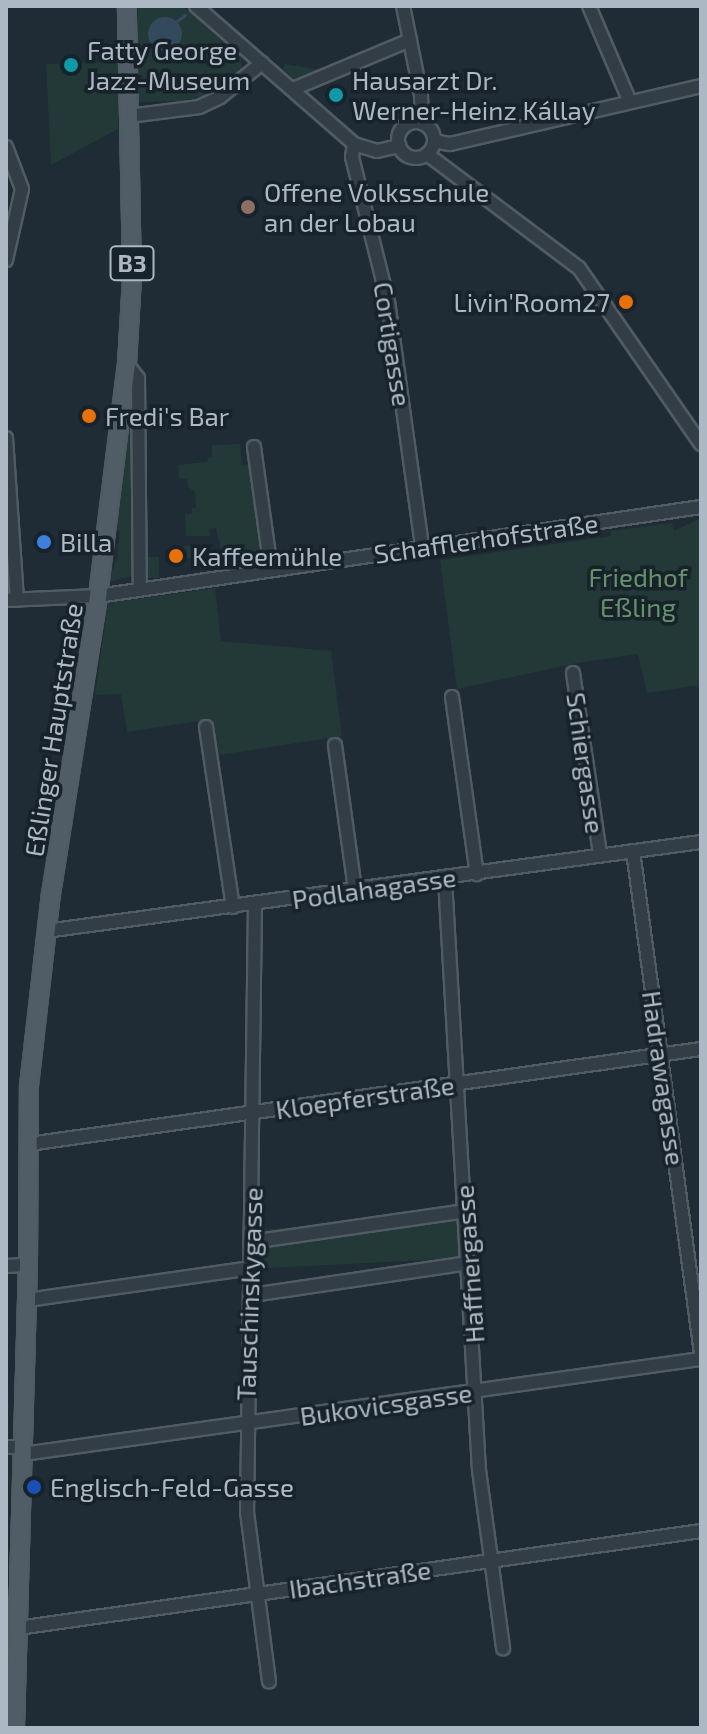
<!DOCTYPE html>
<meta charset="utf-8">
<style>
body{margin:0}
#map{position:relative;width:707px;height:1734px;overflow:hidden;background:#1f2c36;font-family:"Exo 2",sans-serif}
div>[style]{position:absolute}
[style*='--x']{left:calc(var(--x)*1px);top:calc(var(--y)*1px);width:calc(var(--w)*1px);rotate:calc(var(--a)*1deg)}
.green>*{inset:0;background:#223937;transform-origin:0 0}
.water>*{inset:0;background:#334a5d}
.round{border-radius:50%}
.stream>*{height:3px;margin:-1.5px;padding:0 1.5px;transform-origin:1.5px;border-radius:1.5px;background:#334a5d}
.roads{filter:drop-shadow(2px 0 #505b64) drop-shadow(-2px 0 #505b64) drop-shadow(0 2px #505b64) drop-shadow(0 -2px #505b64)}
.minor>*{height:12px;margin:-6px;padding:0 6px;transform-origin:6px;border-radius:6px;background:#333d46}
.minor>.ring{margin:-6px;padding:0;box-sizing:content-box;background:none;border:12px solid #333d46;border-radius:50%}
.major>*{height:16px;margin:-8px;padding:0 8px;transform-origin:8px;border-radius:8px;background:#505d66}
.dots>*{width:22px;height:22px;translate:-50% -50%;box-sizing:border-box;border:4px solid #18222a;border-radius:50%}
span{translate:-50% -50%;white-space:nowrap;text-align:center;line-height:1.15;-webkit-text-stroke:7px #18222a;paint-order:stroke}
.shield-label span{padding:2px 6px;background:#18222a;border:2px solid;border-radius:6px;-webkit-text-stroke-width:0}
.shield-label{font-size:24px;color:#acb8c3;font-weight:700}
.poi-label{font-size:26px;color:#acb8c3}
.left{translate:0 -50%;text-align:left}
.right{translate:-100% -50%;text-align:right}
.street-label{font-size:26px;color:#acb8c3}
.park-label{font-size:26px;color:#659369}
.frame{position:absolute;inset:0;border:8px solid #acb8c3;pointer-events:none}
</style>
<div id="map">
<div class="green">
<div style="clip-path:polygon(138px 6px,183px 6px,241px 58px,242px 70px,212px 94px,181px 101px,138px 102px)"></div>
<div style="clip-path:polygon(108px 43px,118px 43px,118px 129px,51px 165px,46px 64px,108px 62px)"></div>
<div style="clip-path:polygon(285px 64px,321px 70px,298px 82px,283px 69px)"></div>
<div style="clip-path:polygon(133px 378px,135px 575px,110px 582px,108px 580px,119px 555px,117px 554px,120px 533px,112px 522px)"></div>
<div style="clip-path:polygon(240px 444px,242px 465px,253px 464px,256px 483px,250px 484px,252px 489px,257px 489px,259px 507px,254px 508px,254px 512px,260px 512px,263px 530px,257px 532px,258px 537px,263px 537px,267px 560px,224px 567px,222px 553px,184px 559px,183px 546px,190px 545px,191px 550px,221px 550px,216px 528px,209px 529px,210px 536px,186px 536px,185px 514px,192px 514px,192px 508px,196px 508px,195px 492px,188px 487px,187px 479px,179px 478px,178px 465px,207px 462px,208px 457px,212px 456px,212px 445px)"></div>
<div style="clip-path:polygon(701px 518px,701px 689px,694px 686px,647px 693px,638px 654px,577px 663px,457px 689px,440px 560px,611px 536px,611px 531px,672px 523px,674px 531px)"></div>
<div style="left:146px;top:557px;width:13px;height:21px"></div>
<div style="clip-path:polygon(215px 588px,221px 641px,331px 651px,342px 736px,219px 755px,212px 719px,127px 732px,121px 694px,95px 695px,108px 603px)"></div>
<div style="left:460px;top:1219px;width:39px;height:201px;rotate:87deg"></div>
</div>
<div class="water">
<div class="round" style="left:148px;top:17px;width:34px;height:34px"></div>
</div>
<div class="stream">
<div style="--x:177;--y:21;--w:10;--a:-37"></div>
</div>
<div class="roads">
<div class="minor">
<div style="--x:196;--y:6;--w:210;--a:41.1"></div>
<div style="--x:354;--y:144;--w:24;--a:17"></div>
<div style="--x:377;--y:151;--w:23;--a:-13"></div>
<div style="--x:403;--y:6;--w:91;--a:78.6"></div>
<div style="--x:421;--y:95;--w:28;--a:88"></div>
<div style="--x:589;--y:6;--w:104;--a:66.9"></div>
<div style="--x:293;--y:89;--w:127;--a:-22.7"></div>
<div style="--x:129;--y:116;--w:71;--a:-7.3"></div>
<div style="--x:199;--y:107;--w:23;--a:-25"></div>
<div style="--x:220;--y:97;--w:54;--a:-39"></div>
<div class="ring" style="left:398px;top:122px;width:24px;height:24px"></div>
<div style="--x:434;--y:141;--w:16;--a:11"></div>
<div style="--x:450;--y:144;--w:258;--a:-13"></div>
<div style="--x:354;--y:144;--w:13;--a:99"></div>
<div style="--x:352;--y:157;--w:148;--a:76"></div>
<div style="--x:388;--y:301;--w:248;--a:82.1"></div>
<div style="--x:6;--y:147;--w:45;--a:69.1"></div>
<div style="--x:22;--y:189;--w:73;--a:102.7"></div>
<div style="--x:427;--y:154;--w:190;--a:36.9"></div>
<div style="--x:579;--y:268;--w:214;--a:55.3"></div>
<div style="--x:127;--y:364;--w:18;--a:52"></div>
<div style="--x:138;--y:378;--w:209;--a:89.5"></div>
<div style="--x:6;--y:438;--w:162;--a:86.1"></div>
<div style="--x:254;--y:447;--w:123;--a:82.1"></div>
<div style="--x:6;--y:600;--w:92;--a:-2.5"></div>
<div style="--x:98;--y:596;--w:610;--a:-8.4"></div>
<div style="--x:573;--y:673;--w:183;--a:81.5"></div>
<div style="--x:452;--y:697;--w:179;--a:82"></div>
<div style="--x:206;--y:727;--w:182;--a:81.5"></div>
<div style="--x:335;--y:745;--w:146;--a:82.1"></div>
<div style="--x:633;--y:851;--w:507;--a:82.29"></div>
<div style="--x:445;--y:879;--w:592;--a:86.71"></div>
<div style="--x:479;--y:1470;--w:180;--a:82.3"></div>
<div style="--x:255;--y:904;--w:608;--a:90.75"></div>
<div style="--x:247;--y:1512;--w:171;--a:82.6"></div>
<div style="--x:46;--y:931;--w:661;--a:-7.74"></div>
<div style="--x:29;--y:1144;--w:679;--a:-8.05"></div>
<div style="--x:251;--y:1242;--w:217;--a:-8.2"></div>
<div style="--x:6;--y:1266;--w:22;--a:-3"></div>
<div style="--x:252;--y:1295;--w:219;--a:-8.4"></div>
<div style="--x:27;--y:1300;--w:227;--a:-8.1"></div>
<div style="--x:6;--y:1447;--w:17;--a:0"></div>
<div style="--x:23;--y:1454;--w:685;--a:-7.98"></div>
<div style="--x:18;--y:1628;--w:690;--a:-8.08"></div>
</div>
<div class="major">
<div style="--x:15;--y:1728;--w:463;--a:-88.4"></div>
<div style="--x:28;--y:1265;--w:179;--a:-89.7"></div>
<div style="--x:29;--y:1086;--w:193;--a:-83.5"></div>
<div style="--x:51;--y:894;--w:302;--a:-81"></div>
<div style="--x:98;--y:596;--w:234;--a:-82.9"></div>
<div style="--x:127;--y:364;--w:88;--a:-86.7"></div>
<div style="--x:132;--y:276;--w:270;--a:-91.1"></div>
</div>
</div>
<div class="dots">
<div style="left:71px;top:65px;background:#0f9aa8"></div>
<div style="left:336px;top:95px;background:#0f9aa8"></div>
<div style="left:248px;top:207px;background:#8d6e63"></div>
<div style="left:626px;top:302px;background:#e8710a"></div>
<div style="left:89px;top:416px;background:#e8710a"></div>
<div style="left:44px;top:542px;background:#3f7fe0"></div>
<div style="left:176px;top:556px;background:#e8710a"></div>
<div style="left:34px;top:1487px;background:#1a4fb4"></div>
</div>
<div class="shield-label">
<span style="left:132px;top:263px">B3</span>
</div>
<div class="poi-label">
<span class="left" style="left:87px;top:65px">Fatty George<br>Jazz-Museum</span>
<span class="left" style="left:352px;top:95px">Hausarzt Dr.<br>Werner-Heinz Kállay</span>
<span class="left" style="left:264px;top:207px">Offene Volksschule<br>an der Lobau</span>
<span class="right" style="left:610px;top:302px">Livin'Room27</span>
<span class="left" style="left:105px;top:416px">Fredi's Bar</span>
<span class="left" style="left:60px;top:542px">Billa</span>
<span class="left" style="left:192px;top:556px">Kaffeemühle</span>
<span class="left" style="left:50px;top:1487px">Englisch-Feld-Gasse</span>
</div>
<div class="street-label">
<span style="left:393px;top:344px;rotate:81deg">Cortigasse</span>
<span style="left:486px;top:538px;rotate:-8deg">Schafflerhofstraße</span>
<span style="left:53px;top:730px;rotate:-81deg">Eßlinger Hauptstraße</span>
<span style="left:586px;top:763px;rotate:82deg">Schiergasse</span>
<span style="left:374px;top:888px;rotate:-8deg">Podlahagasse</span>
<span style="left:664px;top:1078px;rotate:82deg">Hadrawagasse</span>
<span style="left:365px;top:1097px;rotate:-8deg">Kloepferstraße</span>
<span style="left:469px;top:1264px;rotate:-94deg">Haffnergasse</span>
<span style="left:249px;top:1294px;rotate:-88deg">Tauschinskygasse</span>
<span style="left:386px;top:1404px;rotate:-8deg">Bukovicsgasse</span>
<span style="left:360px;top:1579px;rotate:-8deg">Ibachstraße</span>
</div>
<div class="park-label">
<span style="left:638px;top:592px">Friedhof<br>Eßling</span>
</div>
<div class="frame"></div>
</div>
